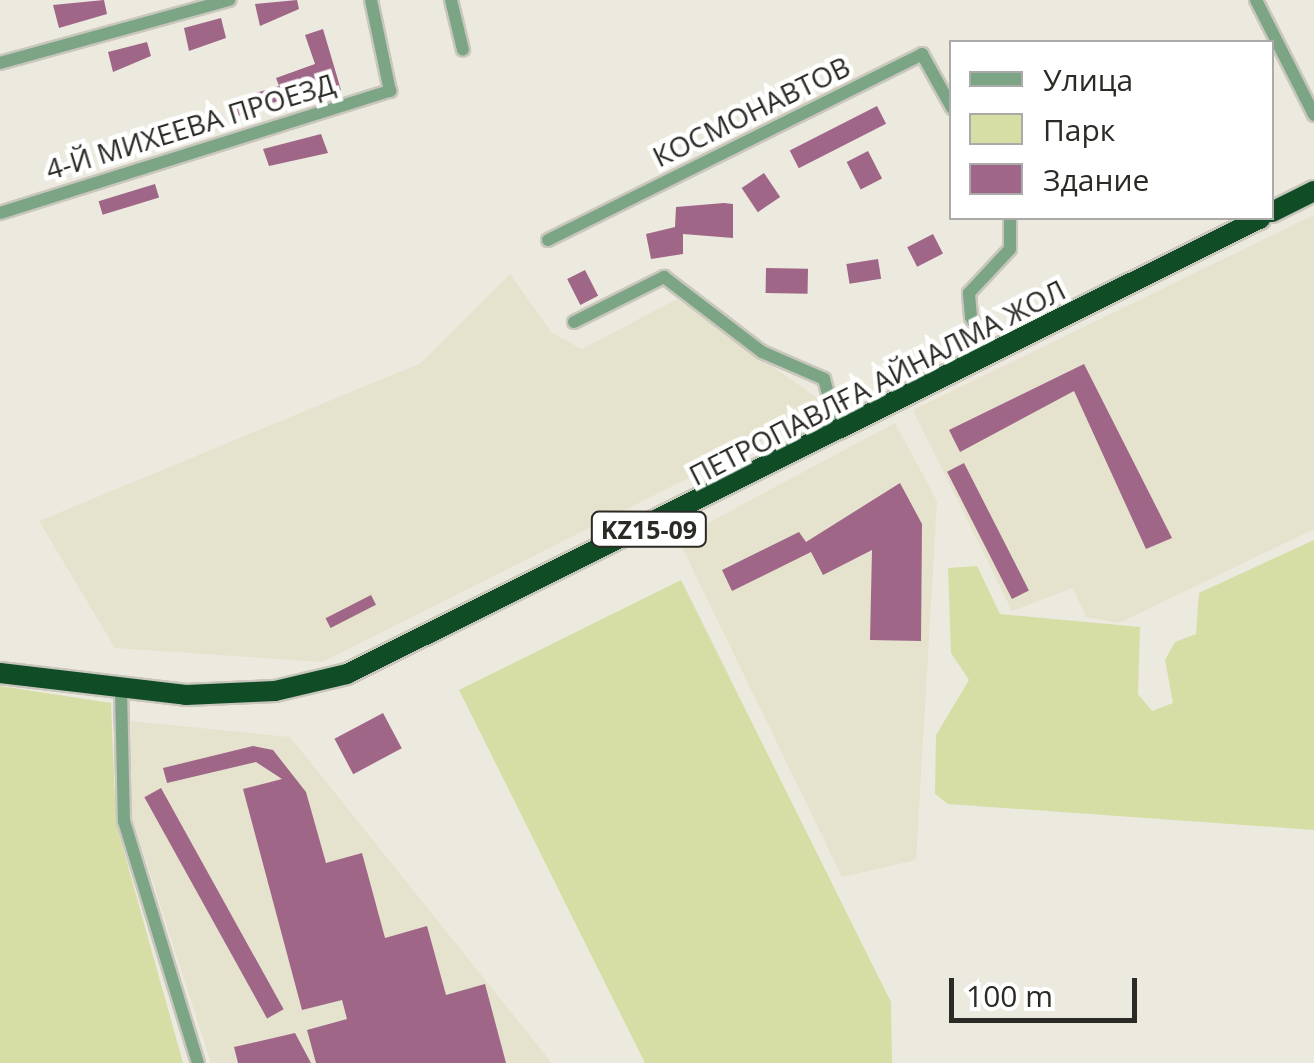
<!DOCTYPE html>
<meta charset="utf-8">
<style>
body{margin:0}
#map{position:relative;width:1314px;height:1063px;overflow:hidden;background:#eceade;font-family:"Open Sans",sans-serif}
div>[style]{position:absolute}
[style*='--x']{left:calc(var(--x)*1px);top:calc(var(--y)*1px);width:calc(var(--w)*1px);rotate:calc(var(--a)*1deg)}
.built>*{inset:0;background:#e5e2ce}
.green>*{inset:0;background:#d6dea6}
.building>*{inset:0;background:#9f6688;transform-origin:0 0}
.roads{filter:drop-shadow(2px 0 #c9c7bd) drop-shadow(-2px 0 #c9c7bd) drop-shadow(0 2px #c9c7bd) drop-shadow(0 -2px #c9c7bd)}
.minor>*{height:12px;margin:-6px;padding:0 6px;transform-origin:6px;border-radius:6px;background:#7ba585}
.highway>*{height:20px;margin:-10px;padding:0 10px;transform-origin:10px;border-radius:10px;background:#104d27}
span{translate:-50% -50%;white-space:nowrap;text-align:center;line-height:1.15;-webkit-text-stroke:9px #fff;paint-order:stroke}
.shield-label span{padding:2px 8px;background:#fff;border:2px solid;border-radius:8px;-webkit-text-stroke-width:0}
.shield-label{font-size:25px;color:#2b2a25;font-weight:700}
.street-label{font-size:28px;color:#2b2a25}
.legend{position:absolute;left:949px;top:40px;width:325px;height:180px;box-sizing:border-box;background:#fff;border:2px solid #aaaaa8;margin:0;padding:12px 18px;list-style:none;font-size:30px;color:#2b2a25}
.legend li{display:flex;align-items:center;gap:20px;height:50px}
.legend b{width:50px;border:2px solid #aaaaa8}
.scale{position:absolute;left:949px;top:978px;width:188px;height:45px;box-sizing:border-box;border:5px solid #2b2a25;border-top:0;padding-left:12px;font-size:30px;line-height:35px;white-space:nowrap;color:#2b2a25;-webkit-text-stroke:8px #fff;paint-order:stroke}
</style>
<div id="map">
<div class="built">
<div style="clip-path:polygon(1314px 215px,1314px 529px,1119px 623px,1086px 617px,1073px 588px,1012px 611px,913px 410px)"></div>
<div style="clip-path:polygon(510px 274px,552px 333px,582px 349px,677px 299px,830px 407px,322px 662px,115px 648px,39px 521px,421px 363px)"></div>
<div style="clip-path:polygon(895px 423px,937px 501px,916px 860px,842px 877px,678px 539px)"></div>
<div style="clip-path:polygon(130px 721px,290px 737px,552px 1063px,211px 1063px,132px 817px)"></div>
</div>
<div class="green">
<div style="clip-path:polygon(1314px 540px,1314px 830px,948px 804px,935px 794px,936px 735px,969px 680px,951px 653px,948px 568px,977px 566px,1000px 614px,1140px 627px,1138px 694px,1152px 711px,1173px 703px,1165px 660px,1175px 642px,1196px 634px,1199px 593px)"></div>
<div style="clip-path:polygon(681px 580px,891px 1002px,892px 1063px,645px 1063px,459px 690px)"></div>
<div style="clip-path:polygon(0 686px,111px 703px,116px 823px,183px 1063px,0 1063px)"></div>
</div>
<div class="building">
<div style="clip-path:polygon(104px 0,107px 14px,59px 28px,53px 5px)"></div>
<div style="clip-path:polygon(297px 0,299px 9px,260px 26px,255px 4px)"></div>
<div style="clip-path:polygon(221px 18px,226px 38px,189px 51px,184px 28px)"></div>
<div style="clip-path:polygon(323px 29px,341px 90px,329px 93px,326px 83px,238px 116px,232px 100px,279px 86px,276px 78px,315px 64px,305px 35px)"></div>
<div style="clip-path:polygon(147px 42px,151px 56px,113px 72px,108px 52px)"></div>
<div style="left:877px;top:106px;width:20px;height:98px;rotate:63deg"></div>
<div style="clip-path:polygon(321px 134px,328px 153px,269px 166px,263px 149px)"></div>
<div style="left:868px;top:151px;width:31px;height:24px;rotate:63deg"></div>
<div style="left:764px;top:173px;width:29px;height:27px;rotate:56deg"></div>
<div style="left:155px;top:184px;width:14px;height:59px;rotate:73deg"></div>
<div style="clip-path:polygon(724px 203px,733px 204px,733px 238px,683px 234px,683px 254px,651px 259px,646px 234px,675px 227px,676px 207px)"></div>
<div style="left:933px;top:234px;width:22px;height:29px;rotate:63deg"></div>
<div style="left:878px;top:259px;width:20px;height:32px;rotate:81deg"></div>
<div style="left:766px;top:268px;width:42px;height:25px;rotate:1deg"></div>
<div style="left:585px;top:270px;width:29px;height:20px;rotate:63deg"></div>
<div style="clip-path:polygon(1084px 364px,1172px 538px,1146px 549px,1074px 391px,960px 452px,949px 430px)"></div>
<div style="left:964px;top:463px;width:143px;height:19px;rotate:63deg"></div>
<div style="clip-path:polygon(900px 483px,922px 524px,921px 641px,870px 640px,872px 550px,823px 575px,811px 552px,732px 591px,722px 570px,799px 532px,806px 542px)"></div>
<div style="left:371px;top:595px;width:11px;height:51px;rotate:63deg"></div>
<div style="left:383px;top:713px;width:40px;height:55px;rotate:62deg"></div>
<div style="clip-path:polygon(253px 746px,273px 750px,306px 792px,326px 863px,362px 853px,385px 938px,427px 926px,446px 995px,485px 984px,506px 1063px,316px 1063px,307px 1030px,347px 1019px,342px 1000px,302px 1010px,243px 789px,282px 779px,256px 762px,167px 783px,163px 768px)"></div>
<div style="left:161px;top:788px;width:253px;height:19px;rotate:61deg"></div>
<div style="clip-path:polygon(295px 1033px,311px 1063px,238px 1063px,234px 1047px)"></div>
</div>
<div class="roads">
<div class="minor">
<div style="--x:451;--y:0;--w:51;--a:76.5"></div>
<div style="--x:1256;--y:0;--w:129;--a:63.2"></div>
<div style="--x:0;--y:63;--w:238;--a:-15.4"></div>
<div style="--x:0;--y:213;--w:409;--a:-17.4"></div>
<div style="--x:390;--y:91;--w:93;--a:-101.8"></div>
<div style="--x:548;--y:240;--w:418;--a:-26.4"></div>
<div style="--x:922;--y:54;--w:62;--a:60.9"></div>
<div style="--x:574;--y:322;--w:101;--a:-26.6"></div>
<div style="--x:664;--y:277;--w:123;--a:37.4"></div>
<div style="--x:762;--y:352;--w:68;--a:23.5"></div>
<div style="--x:824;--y:379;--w:56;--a:74.5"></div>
<div style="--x:991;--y:354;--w:42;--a:-118.4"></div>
<div style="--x:971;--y:317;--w:24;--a:-95"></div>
<div style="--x:969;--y:293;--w:60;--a:-47"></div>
<div style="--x:1010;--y:249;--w:31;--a:-90"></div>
<div style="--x:121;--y:691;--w:130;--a:88.7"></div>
<div style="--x:124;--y:821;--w:253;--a:73"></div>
</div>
<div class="highway">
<div style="--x:1272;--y:212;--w:47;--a:-26.6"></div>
<div style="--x:0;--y:673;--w:187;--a:6.7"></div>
<div style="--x:186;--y:695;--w:89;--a:-2.6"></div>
<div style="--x:275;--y:691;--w:74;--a:-13.3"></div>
<div style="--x:347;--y:674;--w:1021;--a:-26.51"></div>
</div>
</div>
<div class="shield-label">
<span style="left:649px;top:529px">KZ15-09</span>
</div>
<div class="street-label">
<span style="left:751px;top:111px;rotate:-26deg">КОСМОНАВТОВ</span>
<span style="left:190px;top:126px;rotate:-17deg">4-Й МИХЕЕВА ПРОЕЗД</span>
<span style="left:877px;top:382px;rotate:-27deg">ПЕТРОПАВЛҒА АЙНАЛМА ЖОЛ</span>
</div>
<ul class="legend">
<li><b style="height:12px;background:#7ba585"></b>Улица</li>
<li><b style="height:28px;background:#d6dea6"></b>Парк</li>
<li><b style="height:28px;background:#9f6688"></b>Здание</li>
</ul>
<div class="scale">100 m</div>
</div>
